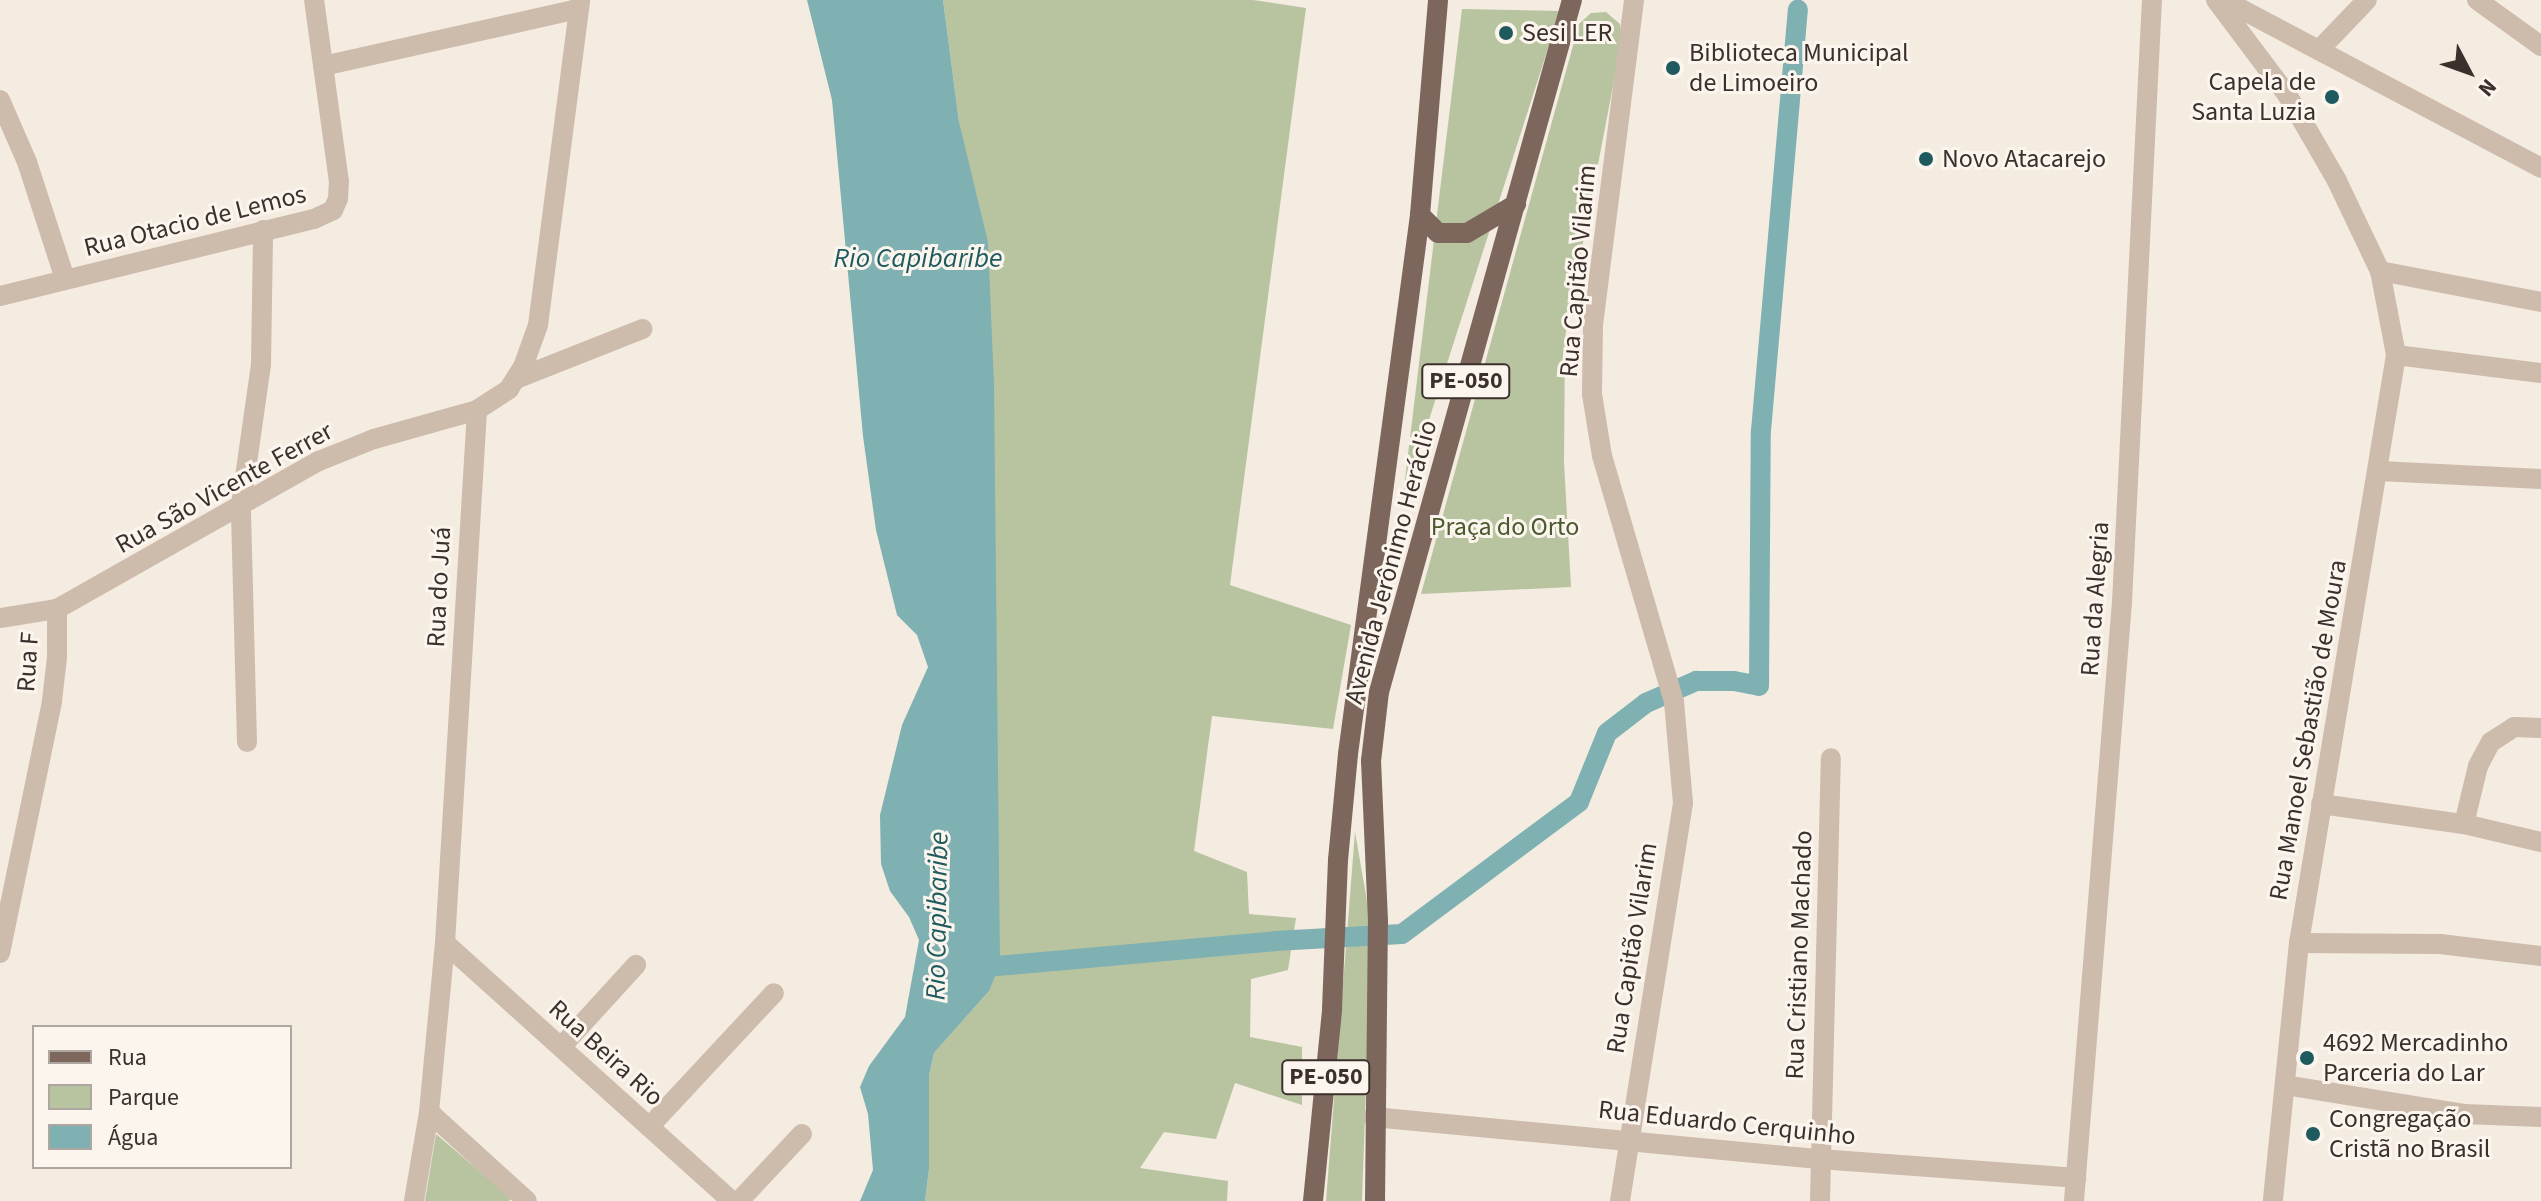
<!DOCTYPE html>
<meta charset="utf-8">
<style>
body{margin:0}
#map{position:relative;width:2541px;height:1201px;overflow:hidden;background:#f4ebe1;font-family:"Source Sans 3",sans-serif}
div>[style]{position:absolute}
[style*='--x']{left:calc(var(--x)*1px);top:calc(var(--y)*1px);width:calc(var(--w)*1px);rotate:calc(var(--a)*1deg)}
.green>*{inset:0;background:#b8c4a0}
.water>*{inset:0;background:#7fb0b2}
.canal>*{height:20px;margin:-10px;padding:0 10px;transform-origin:10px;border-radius:10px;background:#7fb0b2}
.minor>*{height:20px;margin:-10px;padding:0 10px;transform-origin:10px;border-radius:10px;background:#cdbbac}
.tertiary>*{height:20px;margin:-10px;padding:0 10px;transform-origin:10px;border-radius:10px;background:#cdbbac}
.primary>*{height:20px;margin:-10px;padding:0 10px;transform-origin:10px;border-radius:10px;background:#7d675c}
.dots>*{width:22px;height:22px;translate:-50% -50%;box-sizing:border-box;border:4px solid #fbf5ee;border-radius:50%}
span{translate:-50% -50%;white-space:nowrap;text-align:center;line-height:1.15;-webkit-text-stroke:6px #fbf5ee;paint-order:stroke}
.shield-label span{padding:2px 6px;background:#fbf5ee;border:2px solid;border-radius:6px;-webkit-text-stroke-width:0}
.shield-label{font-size:24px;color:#3b302b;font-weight:700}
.poi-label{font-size:26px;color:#3b302b}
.left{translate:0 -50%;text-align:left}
.right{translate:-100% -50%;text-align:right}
.street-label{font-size:26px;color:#3b302b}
.park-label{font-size:26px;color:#4a5a2e}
.water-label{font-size:28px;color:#1f5a5e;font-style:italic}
.legend{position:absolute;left:32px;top:1025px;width:260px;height:144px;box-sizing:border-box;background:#fbf5ee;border:2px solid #aea6a0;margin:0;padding:10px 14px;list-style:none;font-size:24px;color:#3b302b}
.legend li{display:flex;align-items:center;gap:16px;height:40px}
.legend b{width:40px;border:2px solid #aea6a0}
.north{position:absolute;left:2429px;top:32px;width:80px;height:80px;-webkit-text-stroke:6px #fbf5ee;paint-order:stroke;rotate:131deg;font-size:22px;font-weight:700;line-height:32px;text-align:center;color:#3b302b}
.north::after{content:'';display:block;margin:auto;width:28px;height:36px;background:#3b302b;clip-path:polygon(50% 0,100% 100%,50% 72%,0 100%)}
</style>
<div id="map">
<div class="green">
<div style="clip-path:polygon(943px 0,1253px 0,1306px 8px,1230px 585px,1351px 625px,1333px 729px,1212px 716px,1194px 851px,1247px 872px,1249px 914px,1296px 918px,1288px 970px,1251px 979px,1250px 1037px,1302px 1047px,1302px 1105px,1235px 1083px,1216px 1139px,1164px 1132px,1140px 1168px,1228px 1181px,1227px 1201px,925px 1201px,929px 1169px,929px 1076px,934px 1053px,989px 991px,959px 122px)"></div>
<div style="clip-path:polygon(1462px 9px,1560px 11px,1402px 504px)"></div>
<div style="clip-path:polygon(1606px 12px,1620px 24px,1622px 39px,1565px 337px,1564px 462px,1571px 587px,1421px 594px,1579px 24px,1591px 13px)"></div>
<div style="clip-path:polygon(1355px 832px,1368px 907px,1370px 975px,1362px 1201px,1326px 1201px)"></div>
<div style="clip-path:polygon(436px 1134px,511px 1198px,509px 1201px,425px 1201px)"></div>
</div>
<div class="water">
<div style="clip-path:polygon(807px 0,943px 0,959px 122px,988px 242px,994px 384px,1000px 964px,989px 991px,934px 1053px,929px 1076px,929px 1169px,925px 1201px,860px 1201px,873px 1170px,868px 1114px,860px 1087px,869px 1066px,905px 1017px,919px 940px,909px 917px,890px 891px,881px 864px,880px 815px,902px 725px,928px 667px,917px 635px,897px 615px,876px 530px,863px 436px,832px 100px)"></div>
</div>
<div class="canal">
<div style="--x:975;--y:968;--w:301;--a:-5.1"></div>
<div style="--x:1275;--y:941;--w:127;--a:-3.2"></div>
<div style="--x:1402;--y:934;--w:221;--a:-36.7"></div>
<div style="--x:1579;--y:802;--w:74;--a:-67.9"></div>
<div style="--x:1607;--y:733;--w:49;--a:-37.6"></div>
<div style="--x:1646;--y:703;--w:55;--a:-23.7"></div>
<div style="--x:1696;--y:681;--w:38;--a:0"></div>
<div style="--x:1734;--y:681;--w:25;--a:11"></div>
<div style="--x:1759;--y:686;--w:255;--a:-89.6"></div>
<div style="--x:1761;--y:431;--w:423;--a:-85"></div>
</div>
<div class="minor">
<div style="--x:2216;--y:0;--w:120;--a:53.1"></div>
<div style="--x:2288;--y:96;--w:98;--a:60"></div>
<div style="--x:2337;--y:181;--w:100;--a:64.5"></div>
<div style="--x:2380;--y:271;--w:86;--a:79.2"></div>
<div style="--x:2396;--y:355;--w:596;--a:99.37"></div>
<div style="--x:2299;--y:943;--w:259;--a:95.8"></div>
<div style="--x:2224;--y:0;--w:359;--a:27.9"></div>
<div style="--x:2477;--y:0;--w:79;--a:35.7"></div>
<div style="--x:2319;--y:50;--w:69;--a:-46.2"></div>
<div style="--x:323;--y:66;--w:262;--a:-12.6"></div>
<div style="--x:0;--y:100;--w:68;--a:66.5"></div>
<div style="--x:27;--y:162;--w:123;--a:72"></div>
<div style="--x:2380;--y:271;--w:164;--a:10.9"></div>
<div style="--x:0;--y:296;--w:323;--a:-13.8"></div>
<div style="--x:314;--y:219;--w:21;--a:-25"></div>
<div style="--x:333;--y:210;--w:12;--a:-66"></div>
<div style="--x:338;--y:199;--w:17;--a:-87"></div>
<div style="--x:339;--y:182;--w:184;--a:-97.8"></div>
<div style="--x:2396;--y:355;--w:146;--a:7.1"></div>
<div style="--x:516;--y:379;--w:136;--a:-21.6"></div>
<div style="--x:2379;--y:471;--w:162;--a:2.8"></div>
<div style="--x:0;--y:618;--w:58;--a:-9"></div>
<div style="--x:57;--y:609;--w:301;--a:-29.5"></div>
<div style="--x:319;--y:461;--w:59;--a:-21.8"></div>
<div style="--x:374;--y:439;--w:107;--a:-15.7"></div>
<div style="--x:477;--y:410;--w:38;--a:-33"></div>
<div style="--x:509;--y:389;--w:26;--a:-58"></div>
<div style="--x:523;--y:367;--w:45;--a:-70.3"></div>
<div style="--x:538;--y:325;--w:328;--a:-82.6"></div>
<div style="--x:247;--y:742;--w:237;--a:-91.5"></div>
<div style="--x:241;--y:505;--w:142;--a:-81.9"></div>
<div style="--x:261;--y:364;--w:134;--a:-89.1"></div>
<div style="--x:2321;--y:804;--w:144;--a:8"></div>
<div style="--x:2464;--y:824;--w:79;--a:13.2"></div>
<div style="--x:2464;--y:824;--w:60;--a:-76.4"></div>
<div style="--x:2478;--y:766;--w:27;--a:-62"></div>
<div style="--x:2491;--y:742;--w:27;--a:-33"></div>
<div style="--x:2514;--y:727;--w:27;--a:2"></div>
<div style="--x:445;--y:943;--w:386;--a:42"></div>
<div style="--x:2299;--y:943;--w:141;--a:0.4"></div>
<div style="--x:2440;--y:944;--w:102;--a:6.8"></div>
<div style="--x:0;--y:953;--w:257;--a:-78.3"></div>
<div style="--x:52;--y:701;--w:44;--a:-83.5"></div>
<div style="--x:57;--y:657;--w:48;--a:-90"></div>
<div style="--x:562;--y:1046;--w:110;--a:-47.6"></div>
<div style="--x:2285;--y:1085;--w:181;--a:9.2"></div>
<div style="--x:2464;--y:1114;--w:77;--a:2.2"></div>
<div style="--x:429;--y:1112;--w:132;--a:42.2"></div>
<div style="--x:1373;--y:1117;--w:448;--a:5.4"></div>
<div style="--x:1819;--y:1159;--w:258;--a:4.2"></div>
<div style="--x:649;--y:1127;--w:183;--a:-47"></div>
<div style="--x:414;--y:1201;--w:90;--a:-80.4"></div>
<div style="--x:429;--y:1112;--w:170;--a:-84.6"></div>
<div style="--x:445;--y:943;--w:534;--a:-86.56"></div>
<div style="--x:739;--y:1201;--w:92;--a:-46.8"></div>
<div style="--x:1620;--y:1201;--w:403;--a:-81"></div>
<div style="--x:1683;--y:803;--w:101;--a:-95.1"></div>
<div style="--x:1674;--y:702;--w:256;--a:-106.3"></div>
<div style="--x:1602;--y:456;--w:63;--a:-99.2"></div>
<div style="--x:1592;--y:394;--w:69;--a:-89.2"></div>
<div style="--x:1593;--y:325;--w:328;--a:-82.8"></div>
<div style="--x:1820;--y:1201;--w:443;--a:-88.6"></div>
</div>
<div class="tertiary">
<div style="--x:2074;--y:1201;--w:601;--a:-85.42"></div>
<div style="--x:2122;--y:602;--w:603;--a:-87.15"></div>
</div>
<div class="primary">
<div style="--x:1420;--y:215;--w:25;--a:45"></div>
<div style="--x:1438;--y:233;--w:29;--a:0"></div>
<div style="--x:1467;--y:233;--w:57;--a:-30.6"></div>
<div style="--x:1313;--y:1201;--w:193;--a:-84.3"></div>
<div style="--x:1332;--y:1009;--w:149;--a:-87.7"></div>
<div style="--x:1338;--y:860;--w:106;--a:-84.6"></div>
<div style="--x:1348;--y:754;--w:544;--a:-82.39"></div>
<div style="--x:1420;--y:215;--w:216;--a:-85.2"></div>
<div style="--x:1375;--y:1201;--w:280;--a:-89.4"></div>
<div style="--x:1378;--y:921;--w:160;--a:-92.5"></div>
<div style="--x:1371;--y:761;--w:69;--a:-83.4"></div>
<div style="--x:1379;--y:692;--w:718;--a:-74.42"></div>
</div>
<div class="dots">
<div style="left:1506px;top:33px;background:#1f5a5e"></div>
<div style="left:1673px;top:68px;background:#1f5a5e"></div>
<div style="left:2332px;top:97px;background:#1f5a5e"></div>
<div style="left:1926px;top:159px;background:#1f5a5e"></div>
<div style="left:2307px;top:1058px;background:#1f5a5e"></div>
<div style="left:2313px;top:1134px;background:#1f5a5e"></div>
</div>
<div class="shield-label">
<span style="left:1466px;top:381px">PE-050</span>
<span style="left:1326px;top:1077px">PE-050</span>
</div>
<div class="poi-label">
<span class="left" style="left:1522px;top:33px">Sesi LER</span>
<span class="left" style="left:1689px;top:68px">Biblioteca Municipal<br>de Limoeiro</span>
<span class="right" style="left:2316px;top:97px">Capela de<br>Santa Luzia</span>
<span class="left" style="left:1942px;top:159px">Novo Atacarejo</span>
<span class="left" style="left:2323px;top:1058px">4692 Mercadinho<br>Parceria do Lar</span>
<span class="left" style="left:2329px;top:1134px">Congregação<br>Cristã no Brasil</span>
</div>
<div class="street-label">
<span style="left:195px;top:221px;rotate:-14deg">Rua Otacio de Lemos</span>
<span style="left:1578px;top:271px;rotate:-85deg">Rua Capitão Vilarim</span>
<span style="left:224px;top:488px;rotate:-29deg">Rua São Vicente Ferrer</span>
<span style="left:1391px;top:562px;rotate:-75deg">Avenida Jerônimo Heráclio</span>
<span style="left:439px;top:587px;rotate:-87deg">Rua do Juá</span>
<span style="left:2095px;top:599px;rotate:-86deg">Rua da Alegria</span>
<span style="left:28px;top:662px;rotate:-86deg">Rua F</span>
<span style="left:2308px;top:730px;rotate:-80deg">Rua Manoel Sebastião de Moura</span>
<span style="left:1632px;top:948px;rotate:-81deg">Rua Capitão Vilarim</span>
<span style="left:1799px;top:955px;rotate:-88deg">Rua Cristiano Machado</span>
<span style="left:606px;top:1053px;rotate:42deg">Rua Beira Rio</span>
<span style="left:1727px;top:1123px;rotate:6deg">Rua Eduardo Cerquinho</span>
</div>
<div class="park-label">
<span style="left:1505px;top:527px">Praça do Orto</span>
</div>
<div class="water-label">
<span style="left:918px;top:258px">Rio Capibaribe</span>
<span style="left:937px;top:916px;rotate:-89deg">Rio Capibaribe</span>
</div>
<ul class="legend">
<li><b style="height:10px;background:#7d675c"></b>Rua</li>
<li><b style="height:22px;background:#b8c4a0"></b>Parque</li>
<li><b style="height:22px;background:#7fb0b2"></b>Água</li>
</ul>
<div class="north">N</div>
</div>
